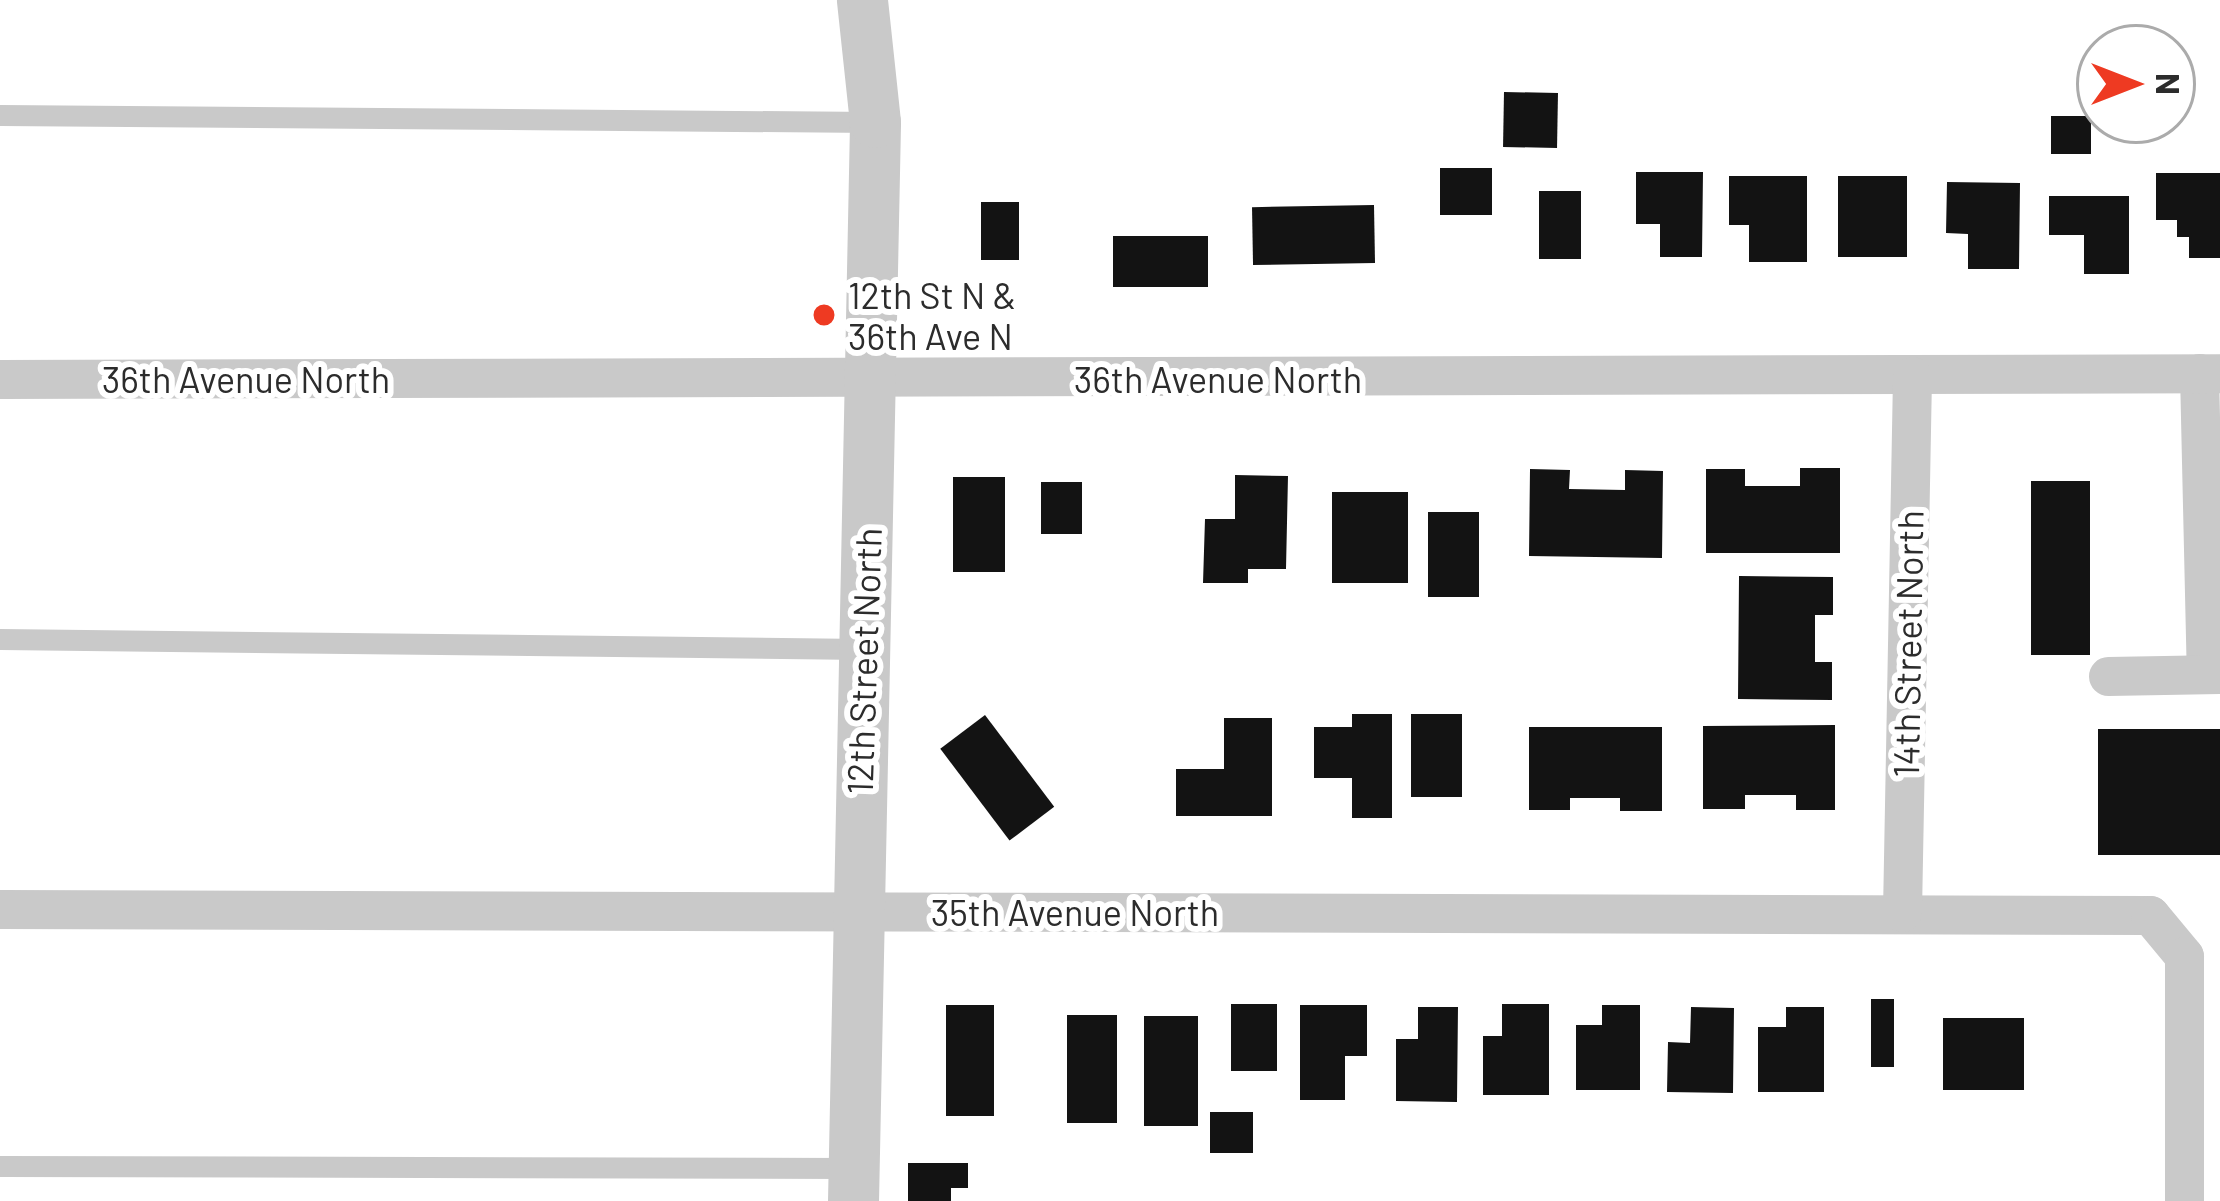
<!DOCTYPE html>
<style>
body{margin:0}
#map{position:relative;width:2220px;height:1201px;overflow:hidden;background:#fff;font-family:Barlow,sans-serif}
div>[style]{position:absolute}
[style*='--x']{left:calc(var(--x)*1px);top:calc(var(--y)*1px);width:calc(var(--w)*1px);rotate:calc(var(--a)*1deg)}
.building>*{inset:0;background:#131313;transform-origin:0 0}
.service>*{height:21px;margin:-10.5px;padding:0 10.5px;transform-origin:10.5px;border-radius:10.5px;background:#c9c9c9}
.minor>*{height:39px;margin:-19.5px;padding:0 19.5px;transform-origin:19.5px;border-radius:19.5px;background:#c9c9c9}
.tertiary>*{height:51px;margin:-25.5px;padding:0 25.5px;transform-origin:25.5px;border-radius:25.5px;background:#c9c9c9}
.dots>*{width:33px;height:33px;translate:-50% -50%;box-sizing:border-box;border:6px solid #fff;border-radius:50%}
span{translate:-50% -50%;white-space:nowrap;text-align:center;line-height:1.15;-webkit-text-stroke:12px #fff;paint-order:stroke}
.poi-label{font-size:36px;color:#2c2c2c}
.left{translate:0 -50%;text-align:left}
.street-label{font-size:36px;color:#2c2c2c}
.north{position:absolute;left:2076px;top:24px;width:120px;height:120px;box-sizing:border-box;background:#fff;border:3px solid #ababab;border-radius:50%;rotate:90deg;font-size:33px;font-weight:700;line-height:48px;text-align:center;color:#2c2c2c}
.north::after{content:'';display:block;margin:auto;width:42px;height:54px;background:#ee3a22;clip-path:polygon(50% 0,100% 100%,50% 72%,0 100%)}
</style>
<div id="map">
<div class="building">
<div style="left:1504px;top:92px;width:54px;height:55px;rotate:1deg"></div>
<div style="left:2051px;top:116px;width:40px;height:38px"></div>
<div style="left:1440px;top:168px;width:52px;height:47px"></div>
<div style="clip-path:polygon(1636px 172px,1703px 172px,1702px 257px,1660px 257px,1660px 224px,1636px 224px)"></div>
<div style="clip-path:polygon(2156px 173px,2220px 173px,2220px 258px,2189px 258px,2189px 237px,2177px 237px,2177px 220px,2156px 220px)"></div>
<div style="clip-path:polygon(1729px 176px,1807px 176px,1807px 262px,1749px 262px,1749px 225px,1729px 225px)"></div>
<div style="left:1838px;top:176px;width:69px;height:81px"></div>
<div style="clip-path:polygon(1947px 182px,2020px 183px,2019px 269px,1968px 269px,1968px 234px,1946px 233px)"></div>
<div style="left:1539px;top:191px;width:42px;height:68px"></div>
<div style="clip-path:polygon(2049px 196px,2129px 196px,2129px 274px,2084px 274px,2084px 235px,2049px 235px)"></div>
<div style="left:981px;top:202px;width:38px;height:58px"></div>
<div style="left:1374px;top:205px;width:58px;height:122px;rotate:89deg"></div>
<div style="left:1113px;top:236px;width:95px;height:51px"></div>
<div style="clip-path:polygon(1800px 468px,1840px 468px,1840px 553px,1706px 553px,1706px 469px,1745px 469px,1745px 486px,1800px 486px)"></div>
<div style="clip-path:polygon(1530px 469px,1570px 470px,1569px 489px,1625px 490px,1625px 470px,1663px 471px,1662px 558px,1529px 556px)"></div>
<div style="clip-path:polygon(1235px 475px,1288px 476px,1286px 569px,1248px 569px,1248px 583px,1203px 583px,1205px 519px,1235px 519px)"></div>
<div style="left:953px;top:477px;width:52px;height:95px"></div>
<div style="left:2031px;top:481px;width:59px;height:174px"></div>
<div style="left:1041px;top:482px;width:41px;height:52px"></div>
<div style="left:1332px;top:492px;width:76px;height:91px"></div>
<div style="left:1428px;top:512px;width:51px;height:85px"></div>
<div style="clip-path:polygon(1739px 576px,1833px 577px,1833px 615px,1815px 615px,1815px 662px,1832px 662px,1832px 700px,1738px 699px)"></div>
<div style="clip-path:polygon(1352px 714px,1392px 714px,1392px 818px,1352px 818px,1352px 778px,1314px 778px,1314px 727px,1352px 727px)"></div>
<div style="left:1411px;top:714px;width:51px;height:83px"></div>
<div style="left:985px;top:715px;width:115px;height:56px;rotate:53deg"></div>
<div style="clip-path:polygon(1224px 718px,1272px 718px,1272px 816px,1176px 816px,1176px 769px,1224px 769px)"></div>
<div style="clip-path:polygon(1835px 725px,1835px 810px,1796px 810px,1796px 795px,1745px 795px,1745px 809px,1703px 809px,1703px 726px)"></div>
<div style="clip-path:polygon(1529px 727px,1662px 727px,1662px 811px,1620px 811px,1620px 798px,1570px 798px,1570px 810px,1529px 810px)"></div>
<div style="left:2098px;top:729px;width:122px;height:126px"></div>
<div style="left:1871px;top:999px;width:23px;height:68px"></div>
<div style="left:1231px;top:1004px;width:46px;height:67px"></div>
<div style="clip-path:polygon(1502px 1004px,1549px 1004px,1549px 1095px,1483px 1095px,1483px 1036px,1502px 1036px)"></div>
<div style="left:946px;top:1005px;width:48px;height:111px"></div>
<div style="clip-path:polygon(1300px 1005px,1367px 1005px,1367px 1056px,1345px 1056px,1345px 1100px,1300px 1100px)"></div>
<div style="clip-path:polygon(1602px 1005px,1640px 1005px,1640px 1090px,1576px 1090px,1576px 1025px,1602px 1025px)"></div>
<div style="clip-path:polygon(1418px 1007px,1458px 1007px,1457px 1102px,1396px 1101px,1396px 1039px,1418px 1039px)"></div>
<div style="clip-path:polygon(1691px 1007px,1734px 1008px,1733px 1093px,1667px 1092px,1668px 1042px,1690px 1043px)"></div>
<div style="clip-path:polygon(1786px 1007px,1824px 1007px,1824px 1092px,1758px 1092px,1758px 1027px,1786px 1027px)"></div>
<div style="left:1067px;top:1015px;width:50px;height:108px"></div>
<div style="left:1144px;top:1016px;width:54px;height:110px"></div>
<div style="left:1943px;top:1018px;width:81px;height:72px"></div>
<div style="left:1210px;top:1112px;width:43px;height:41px"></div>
<div style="clip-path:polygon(908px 1163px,968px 1163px,968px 1188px,951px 1188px,951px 1201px,908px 1201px)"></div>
</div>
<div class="service">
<div style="--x:0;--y:115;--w:874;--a:0.46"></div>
<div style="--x:0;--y:639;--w:863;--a:0.66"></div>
<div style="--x:0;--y:1166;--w:853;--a:0.13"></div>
</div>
<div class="minor">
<div style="--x:2199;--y:373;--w:301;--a:88.7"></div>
<div style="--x:0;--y:379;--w:2220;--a:-0.15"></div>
<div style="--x:2108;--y:676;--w:112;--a:-1"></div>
<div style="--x:0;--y:909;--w:2150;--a:0.16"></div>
<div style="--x:2150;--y:915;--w:53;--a:50.3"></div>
<div style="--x:2184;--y:956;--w:245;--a:90"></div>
<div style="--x:1902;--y:912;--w:536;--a:-88.93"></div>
</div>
<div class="tertiary">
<div style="--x:853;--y:1201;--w:1079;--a:-88.83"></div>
<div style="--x:875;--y:122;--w:123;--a:-96.1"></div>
</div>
<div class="dots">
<div style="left:824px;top:315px;background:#ee3a22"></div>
</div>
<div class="poi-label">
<span class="left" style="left:848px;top:315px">12th St N &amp;<br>36th Ave N</span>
</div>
<div class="street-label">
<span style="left:246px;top:379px">36th Avenue North</span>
<span style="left:1218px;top:379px">36th Avenue North</span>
<span style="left:1907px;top:644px;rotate:-89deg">14th Street North</span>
<span style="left:863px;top:661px;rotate:-88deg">12th Street North</span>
<span style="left:1075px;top:912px">35th Avenue North</span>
</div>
<div class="north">N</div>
</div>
